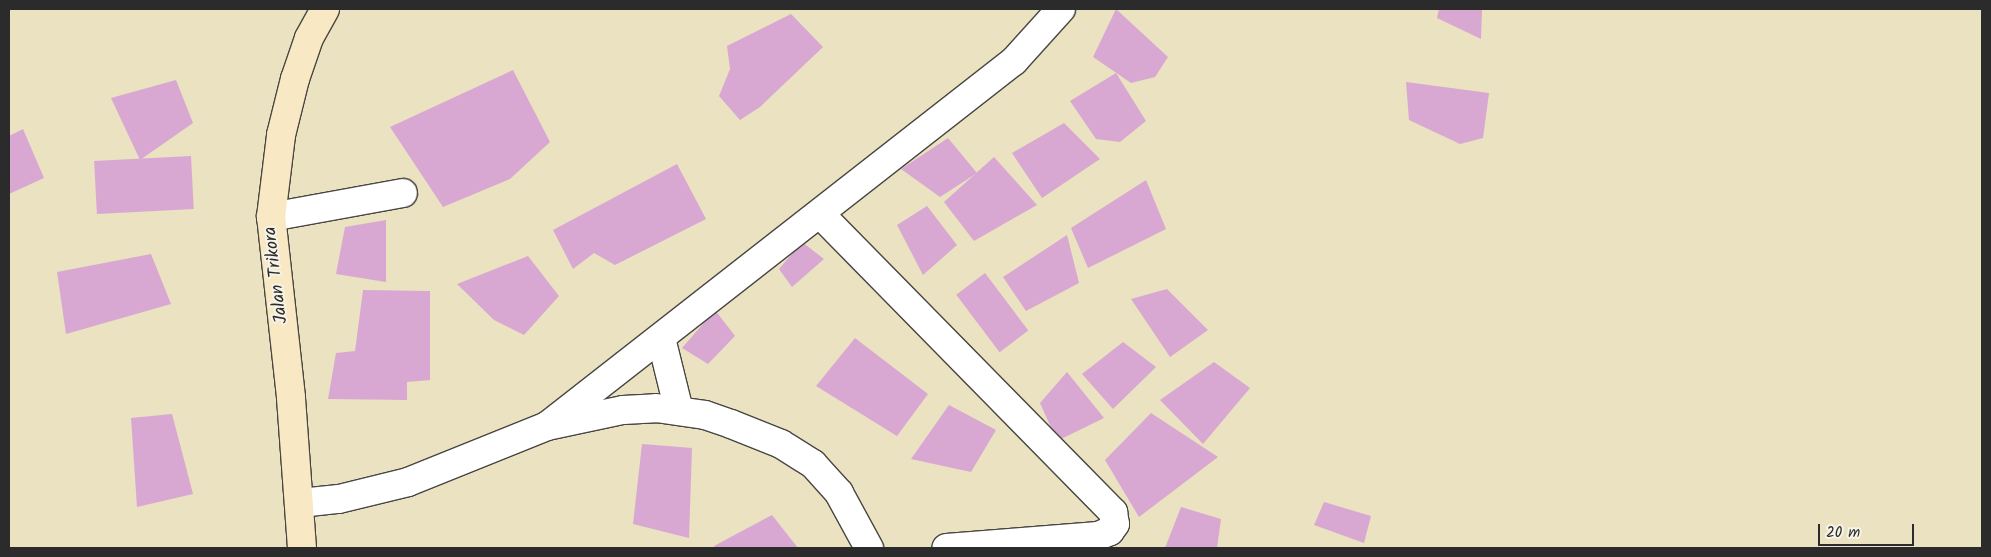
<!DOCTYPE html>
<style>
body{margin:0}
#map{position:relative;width:1991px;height:557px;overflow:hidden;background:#eae2c1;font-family:Kalam,sans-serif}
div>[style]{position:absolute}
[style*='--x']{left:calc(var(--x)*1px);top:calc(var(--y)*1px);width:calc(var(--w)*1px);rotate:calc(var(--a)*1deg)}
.building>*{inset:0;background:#d8a8d2;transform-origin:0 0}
.roads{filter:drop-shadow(1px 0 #484642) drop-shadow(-1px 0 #484642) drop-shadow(0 1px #484642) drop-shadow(0 -1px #484642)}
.street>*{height:28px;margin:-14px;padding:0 14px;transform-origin:14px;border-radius:14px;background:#fff}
.secondary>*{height:28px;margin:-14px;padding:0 14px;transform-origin:14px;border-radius:14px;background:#f8e8c3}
span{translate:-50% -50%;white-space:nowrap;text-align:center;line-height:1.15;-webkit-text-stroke:4px #f7f3e8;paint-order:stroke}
.street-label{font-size:18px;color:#2b2b2b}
.frame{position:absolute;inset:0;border:10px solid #2b2b2b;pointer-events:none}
.scale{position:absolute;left:1818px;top:524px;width:96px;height:22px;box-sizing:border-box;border:2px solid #2b2b2b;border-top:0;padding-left:6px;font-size:15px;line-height:18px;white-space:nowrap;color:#2b2b2b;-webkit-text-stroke:4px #f7f3e8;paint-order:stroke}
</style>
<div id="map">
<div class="building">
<div style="clip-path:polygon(1116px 9px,1168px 57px,1155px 77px,1131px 83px,1093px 57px)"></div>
<div style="clip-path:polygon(1439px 9px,1482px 9px,1481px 39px,1437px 18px)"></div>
<div style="clip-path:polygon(791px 14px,823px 47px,760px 107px,740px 120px,719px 96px,730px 69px,727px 46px)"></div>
<div style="clip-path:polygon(513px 70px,550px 142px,510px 179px,443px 207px,390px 127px)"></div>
<div style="clip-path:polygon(1116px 73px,1146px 121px,1120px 142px,1096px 139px,1070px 101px)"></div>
<div style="clip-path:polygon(176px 80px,193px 123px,140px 160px,111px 98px)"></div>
<div style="clip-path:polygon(1406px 82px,1489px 93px,1483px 138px,1460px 144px,1409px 120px)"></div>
<div style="clip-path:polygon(1064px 123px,1100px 159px,1042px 198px,1012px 153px)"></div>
<div style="clip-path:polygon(23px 129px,44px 178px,9px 194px,9px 136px)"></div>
<div style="clip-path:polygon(948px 138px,977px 173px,940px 197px,901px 169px)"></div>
<div style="left:191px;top:156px;width:53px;height:97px;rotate:87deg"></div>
<div style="clip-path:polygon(994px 157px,1037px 205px,974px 241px,944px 202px)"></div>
<div style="clip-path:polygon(677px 164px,706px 219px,615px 265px,594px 253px,573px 269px,553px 230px)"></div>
<div style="clip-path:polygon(1146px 180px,1166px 229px,1088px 268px,1071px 228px)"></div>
<div style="clip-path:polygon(927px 206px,957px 245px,923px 275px,897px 225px)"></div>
<div style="clip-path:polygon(386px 220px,386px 282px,336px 274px,345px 227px)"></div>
<div style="clip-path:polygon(1067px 235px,1079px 283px,1026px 311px,1003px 277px)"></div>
<div style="clip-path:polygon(802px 242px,824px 259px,792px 287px,779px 269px)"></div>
<div style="clip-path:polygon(151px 254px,171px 304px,66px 334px,57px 272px)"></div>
<div style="clip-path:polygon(528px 256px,559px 296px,524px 335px,494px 320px,457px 284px)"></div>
<div style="left:985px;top:273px;width:72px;height:36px;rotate:53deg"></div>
<div style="clip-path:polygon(1167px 289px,1208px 330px,1170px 357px,1131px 299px)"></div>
<div style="clip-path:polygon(363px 290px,430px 291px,430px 380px,407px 382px,407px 400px,328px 399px,336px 353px,355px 351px)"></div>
<div style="clip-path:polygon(715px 310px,735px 336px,708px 364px,682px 348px)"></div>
<div style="clip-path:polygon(855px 338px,928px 394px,897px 436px,816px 386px)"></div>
<div style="clip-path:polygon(1123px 342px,1156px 367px,1113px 409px,1082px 374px)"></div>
<div style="clip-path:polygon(1214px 362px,1250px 388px,1203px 444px,1160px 400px)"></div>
<div style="clip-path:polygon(1067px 372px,1104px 418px,1057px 441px,1040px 403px)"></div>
<div style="clip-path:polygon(949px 405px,996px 430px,971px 472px,911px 459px)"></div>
<div style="clip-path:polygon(1151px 413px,1218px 457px,1139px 517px,1105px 460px)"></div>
<div style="clip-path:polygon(172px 414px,193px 494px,137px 507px,131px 418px)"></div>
<div style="clip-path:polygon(642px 444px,692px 448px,689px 538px,633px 524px)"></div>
<div style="clip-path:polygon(1324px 502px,1371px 516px,1364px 543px,1314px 525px)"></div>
<div style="clip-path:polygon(1181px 507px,1221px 519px,1217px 548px,1165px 548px)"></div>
<div style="clip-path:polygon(772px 515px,798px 548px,716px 548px,714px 546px)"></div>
</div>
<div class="roads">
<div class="street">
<div style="--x:821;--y:215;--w:417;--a:45.5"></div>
<div style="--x:1113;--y:512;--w:12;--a:81"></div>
<div style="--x:1115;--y:524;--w:9;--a:126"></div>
<div style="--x:1110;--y:531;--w:13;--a:157"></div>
<div style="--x:1098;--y:536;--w:152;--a:175.5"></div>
<div style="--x:271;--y:217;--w:134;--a:-10.3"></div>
<div style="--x:661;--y:338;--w:75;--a:76.1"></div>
<div style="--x:547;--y:426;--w:593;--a:-38.01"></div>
<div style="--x:1014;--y:61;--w:70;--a:-47.9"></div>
<div style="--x:300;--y:503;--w:39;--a:-6"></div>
<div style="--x:339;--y:499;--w:71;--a:-13.8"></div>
<div style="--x:408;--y:482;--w:150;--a:-21.9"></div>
<div style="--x:547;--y:426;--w:78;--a:-11.9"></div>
<div style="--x:623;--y:410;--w:33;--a:-3"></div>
<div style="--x:656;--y:408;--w:49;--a:8.1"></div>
<div style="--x:705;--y:415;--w:28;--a:19"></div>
<div style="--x:731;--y:424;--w:54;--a:21.8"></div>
<div style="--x:781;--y:444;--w:38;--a:32"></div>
<div style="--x:813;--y:464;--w:39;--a:48"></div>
<div style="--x:839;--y:493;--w:63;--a:61.4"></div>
</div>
<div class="secondary">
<div style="--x:302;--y:548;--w:151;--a:-94.2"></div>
<div style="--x:291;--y:397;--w:181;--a:-96.3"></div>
<div style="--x:271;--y:217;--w:83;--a:-83"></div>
<div style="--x:281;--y:135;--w:58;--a:-76"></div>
<div style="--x:295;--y:79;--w:43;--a:-71.1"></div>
<div style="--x:309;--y:38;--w:33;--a:-61"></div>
</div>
</div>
<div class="street-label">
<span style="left:277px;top:275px;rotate:-97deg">Jalan Trikora</span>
</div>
<div class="frame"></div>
<div class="scale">20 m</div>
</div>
